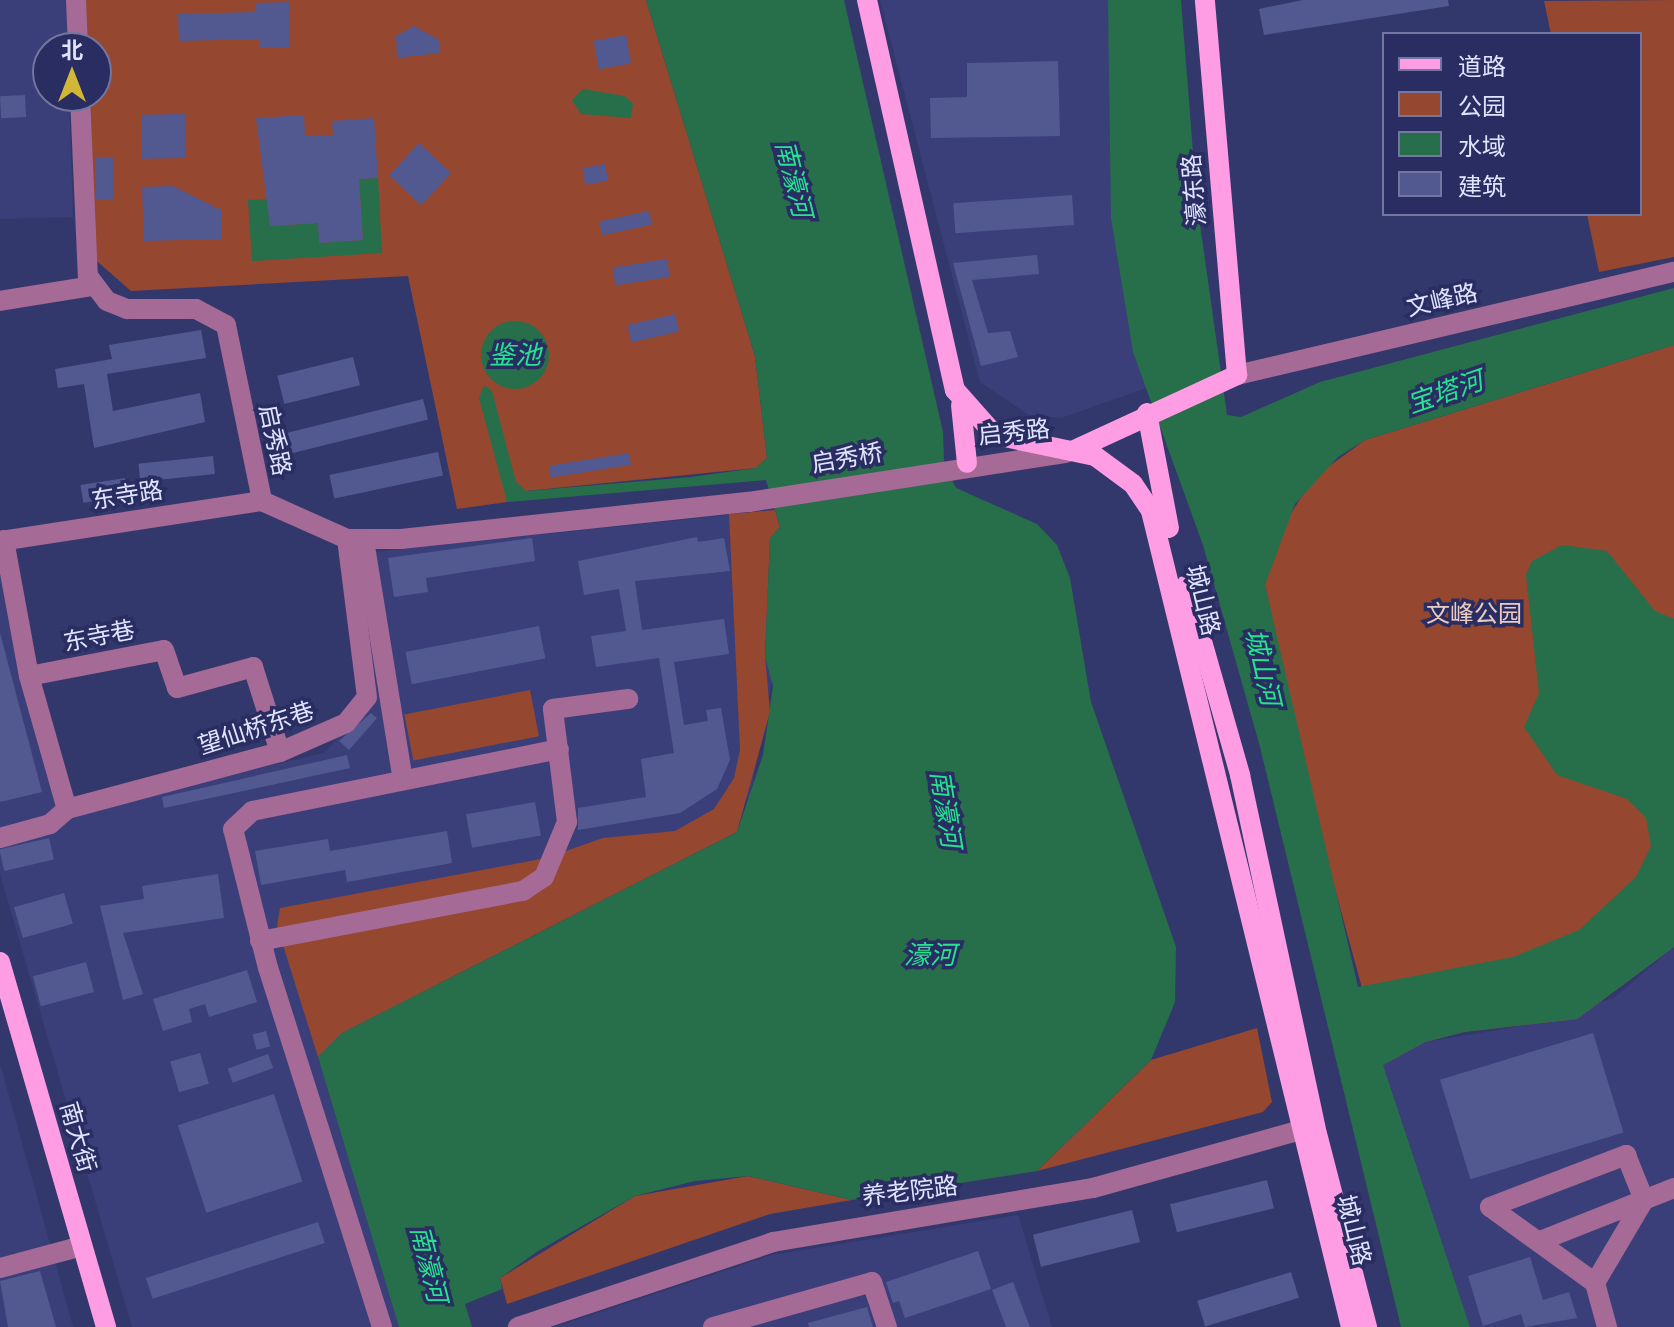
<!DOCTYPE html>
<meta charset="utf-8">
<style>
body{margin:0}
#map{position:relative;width:1674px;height:1327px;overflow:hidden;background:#33386c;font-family:"Archivo Narrow","Noto Sans SC",sans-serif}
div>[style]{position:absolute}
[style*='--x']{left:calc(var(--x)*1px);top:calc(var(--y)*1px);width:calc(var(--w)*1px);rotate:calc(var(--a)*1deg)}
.built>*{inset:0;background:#3a3f7a}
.green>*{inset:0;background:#954730;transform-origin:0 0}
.water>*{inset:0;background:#276f4a}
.round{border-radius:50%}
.building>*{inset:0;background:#525991;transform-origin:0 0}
.minor>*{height:20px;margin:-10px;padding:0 10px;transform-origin:10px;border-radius:10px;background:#a66a96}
.major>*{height:20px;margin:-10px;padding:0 10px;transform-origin:10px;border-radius:10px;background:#fe9ce4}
span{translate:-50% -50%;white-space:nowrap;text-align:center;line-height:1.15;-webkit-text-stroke:7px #292d61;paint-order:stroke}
.street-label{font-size:24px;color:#e0e4ff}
.park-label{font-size:24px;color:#eaccc2}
.water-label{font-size:26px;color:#24e490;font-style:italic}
.legend{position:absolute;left:1382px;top:32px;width:260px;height:184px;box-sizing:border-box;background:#292d61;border:2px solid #7276a0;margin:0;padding:10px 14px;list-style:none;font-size:24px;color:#e0e4ff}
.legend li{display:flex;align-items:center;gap:16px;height:40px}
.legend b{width:40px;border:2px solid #7276a0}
.north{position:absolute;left:32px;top:32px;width:80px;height:80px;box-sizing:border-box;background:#292d61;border:2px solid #7276a0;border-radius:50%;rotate:0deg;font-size:22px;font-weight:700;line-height:32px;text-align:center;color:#e0e4ff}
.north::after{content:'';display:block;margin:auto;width:28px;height:36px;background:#d1b736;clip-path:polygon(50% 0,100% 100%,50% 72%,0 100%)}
</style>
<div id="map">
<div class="built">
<div style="clip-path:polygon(0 0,66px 0,68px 48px,48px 48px,48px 96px,69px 96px,73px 217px,0 219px)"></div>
<div style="clip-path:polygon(880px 0,1108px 0,1133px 351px,1149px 387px,1061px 418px,1029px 415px,980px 382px)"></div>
<div style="clip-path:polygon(775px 510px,765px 656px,772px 679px,750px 797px,318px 1057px,399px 1327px,132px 1327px,0 874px,0 558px,66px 813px,324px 753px,374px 700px,347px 555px)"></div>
<div style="clip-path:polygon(1674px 947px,1674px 1327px,1470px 1327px,1383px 1065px,1425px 1042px,1510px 1028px,1614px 998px)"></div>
<div style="clip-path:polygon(0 1067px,1px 1067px,73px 1327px,0 1327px)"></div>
<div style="clip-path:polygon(1018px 1215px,1052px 1327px,555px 1327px,772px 1255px)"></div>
</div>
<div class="green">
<div style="clip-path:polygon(82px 0,646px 0,755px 356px,767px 458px,756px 468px,526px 491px,507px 502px,457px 509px,408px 276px,131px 291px,91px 256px,85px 96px,96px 96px,96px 48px,83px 48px)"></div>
<div style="clip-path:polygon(1674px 0,1674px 257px,1599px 272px,1587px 214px,1640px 214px,1640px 34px,1551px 34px,1544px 1px)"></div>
<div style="clip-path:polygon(1674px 345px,1674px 947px,1577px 1019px,1464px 1032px,1425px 1042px,1383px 1065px,1311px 801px,1265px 585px,1279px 533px,1313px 478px,1365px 440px)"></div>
<div style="clip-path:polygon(775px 510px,780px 527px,770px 538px,765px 656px,770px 712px,737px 832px,342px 1033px,318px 1057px,277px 926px,280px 908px,546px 858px,603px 838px,675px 831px,714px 809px,734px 778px,740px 750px,729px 514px)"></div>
<div style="left:530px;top:690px;width:47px;height:128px;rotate:79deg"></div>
<div style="clip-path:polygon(1257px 1028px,1272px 1102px,1263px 1112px,1037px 1171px,1151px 1060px)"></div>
<div style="clip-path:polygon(748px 1176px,852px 1200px,770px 1214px,507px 1304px,500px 1278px,635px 1196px)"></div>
</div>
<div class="water">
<div style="clip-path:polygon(646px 0,844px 0,943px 432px,944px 464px,956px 488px,1037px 524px,1057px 545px,1070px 578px,1091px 702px,1176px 947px,1175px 1002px,1151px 1060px,1037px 1171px,852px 1200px,748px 1176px,695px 1181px,635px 1196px,538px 1251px,500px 1278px,502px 1289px,465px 1304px,472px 1327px,399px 1327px,318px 1057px,342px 1033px,737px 832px,763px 755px,773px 686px,765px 657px,770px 538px,780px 527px,766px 480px,507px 502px,479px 398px,484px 385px,492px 391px,516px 482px,526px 491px,691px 477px,756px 468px,767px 458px,755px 356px)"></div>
<div style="clip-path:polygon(1108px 0,1181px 0,1197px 203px,1227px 415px,1241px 417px,1320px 382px,1674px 288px,1674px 345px,1365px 440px,1338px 457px,1295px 504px,1265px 585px,1358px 987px,1513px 957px,1579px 930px,1636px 877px,1651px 846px,1646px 818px,1627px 799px,1557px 775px,1524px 727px,1539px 693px,1526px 575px,1532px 561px,1562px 545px,1607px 551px,1655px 611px,1674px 619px,1674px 947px,1577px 1019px,1464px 1032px,1425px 1042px,1383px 1065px,1470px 1327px,1401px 1327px,1260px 747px,1203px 545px,1133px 352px,1111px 218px)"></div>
<div style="clip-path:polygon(583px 89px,624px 96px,633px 103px,631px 118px,581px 114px,572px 100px)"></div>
<div style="clip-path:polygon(378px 178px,382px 253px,252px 261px,248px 200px,269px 199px,271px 226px,318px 223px,320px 243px,363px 240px,359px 179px)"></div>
<div class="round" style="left:481px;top:321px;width:68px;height:68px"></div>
</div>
<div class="building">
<div style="clip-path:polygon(1303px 0,1448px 0,1449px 6px,1264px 35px,1259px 9px)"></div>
<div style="clip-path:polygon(289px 2px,290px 47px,259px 48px,259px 39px,179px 41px,178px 14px,255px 12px,255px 3px)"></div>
<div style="clip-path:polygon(414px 26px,439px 40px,439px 53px,397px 58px,396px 36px)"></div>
<div style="left:626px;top:35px;width:29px;height:33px;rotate:80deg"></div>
<div style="clip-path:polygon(1058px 61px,1060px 136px,931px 138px,930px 98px,967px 97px,967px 63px)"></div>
<div style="left:25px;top:95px;width:22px;height:25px;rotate:87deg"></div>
<div style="left:185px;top:114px;width:44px;height:44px;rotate:89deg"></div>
<div style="clip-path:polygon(304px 115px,305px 136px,333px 135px,332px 121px,374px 118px,378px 178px,359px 179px,363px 240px,319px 243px,318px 223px,270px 226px,256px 118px)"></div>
<div style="left:419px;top:143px;width:44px;height:44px;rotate:43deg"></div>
<div style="left:96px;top:157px;width:17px;height:43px"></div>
<div style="left:605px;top:164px;width:17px;height:23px;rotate:80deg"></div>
<div style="clip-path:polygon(173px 186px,221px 210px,222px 239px,144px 241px,142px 187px)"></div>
<div style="left:1072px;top:195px;width:30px;height:119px;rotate:86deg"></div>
<div style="left:649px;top:211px;width:14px;height:51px;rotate:78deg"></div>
<div style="clip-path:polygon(1037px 255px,1039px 274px,972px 280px,988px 333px,1010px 331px,1018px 357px,981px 366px,953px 263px)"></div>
<div style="left:667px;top:259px;width:18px;height:55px;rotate:81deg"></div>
<div style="left:675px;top:314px;width:18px;height:49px;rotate:77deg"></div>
<div style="clip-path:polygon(201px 330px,206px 358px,107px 374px,113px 411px,200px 393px,205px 422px,94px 448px,84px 384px,58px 388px,55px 369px,112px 359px,109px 345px)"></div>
<div style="left:353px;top:357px;width:29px;height:78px;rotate:76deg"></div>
<div style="left:423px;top:399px;width:21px;height:157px;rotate:76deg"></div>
<div style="left:438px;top:452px;width:24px;height:111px;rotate:78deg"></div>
<div style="left:629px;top:453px;width:12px;height:81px;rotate:81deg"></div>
<div style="left:213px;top:456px;width:18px;height:75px;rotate:84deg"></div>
<div style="left:125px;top:478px;width:18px;height:45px;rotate:81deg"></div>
<div style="clip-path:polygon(697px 537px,698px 542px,724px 538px,730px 571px,635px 581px,642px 630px,724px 619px,729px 654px,674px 662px,684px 725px,708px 721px,706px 710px,721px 708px,730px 760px,717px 789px,680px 813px,578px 830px,578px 808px,646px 797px,641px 759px,674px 753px,659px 658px,596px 667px,591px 636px,626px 631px,619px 589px,584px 595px,578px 561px)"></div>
<div style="clip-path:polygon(532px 538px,535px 561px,426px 578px,428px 592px,394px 597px,388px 558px)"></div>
<div style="left:539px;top:626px;width:33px;height:136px;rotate:79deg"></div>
<div style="clip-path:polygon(0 633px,42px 792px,0 802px)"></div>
<div style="clip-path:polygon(371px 713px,377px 718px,349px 750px,339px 741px)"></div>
<div style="clip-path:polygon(347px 755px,350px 768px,164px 808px,162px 797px)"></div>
<div style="left:535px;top:802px;width:34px;height:70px;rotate:80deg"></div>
<div style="clip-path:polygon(447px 831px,452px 863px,347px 882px,345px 870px,261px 885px,255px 851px,328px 839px,330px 851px)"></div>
<div style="left:49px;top:838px;width:22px;height:51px;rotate:77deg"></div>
<div style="clip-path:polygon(218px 874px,224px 918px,123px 933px,143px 994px,123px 1000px,100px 906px,144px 899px,142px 886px)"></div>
<div style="left:64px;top:893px;width:32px;height:52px;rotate:74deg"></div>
<div style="left:86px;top:962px;width:31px;height:55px;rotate:75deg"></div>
<div style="clip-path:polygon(247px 970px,257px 1002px,209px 1017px,205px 1004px,189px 1009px,192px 1022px,163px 1031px,153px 999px)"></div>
<div style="left:266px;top:1031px;width:16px;height:14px;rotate:75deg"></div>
<div style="left:1593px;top:1033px;width:104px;height:160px;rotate:73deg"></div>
<div style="left:200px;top:1053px;width:32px;height:31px;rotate:74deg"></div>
<div style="left:268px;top:1054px;width:15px;height:43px;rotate:70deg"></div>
<div style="left:274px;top:1094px;width:92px;height:101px;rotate:72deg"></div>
<div style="left:1267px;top:1180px;width:29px;height:100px;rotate:76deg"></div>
<div style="left:1132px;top:1210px;width:33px;height:102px;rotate:76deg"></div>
<div style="left:318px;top:1222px;width:22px;height:181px;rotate:72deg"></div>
<div style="clip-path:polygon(978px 1251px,991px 1289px,905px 1318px,899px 1301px,893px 1303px,886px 1282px)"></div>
<div style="clip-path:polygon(1530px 1257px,1543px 1300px,1569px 1292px,1577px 1318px,1525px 1327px,1521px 1314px,1483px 1326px,1468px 1276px)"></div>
<div style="clip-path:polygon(40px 1271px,56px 1327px,8px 1327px,0 1281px)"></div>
<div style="left:1291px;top:1272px;width:27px;height:98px;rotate:73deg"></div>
<div style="clip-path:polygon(1013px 1282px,1030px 1327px,1006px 1327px,992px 1290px)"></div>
<div style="clip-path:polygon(867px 1307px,873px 1327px,809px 1327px,808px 1323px)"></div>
</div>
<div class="minor">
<div style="--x:76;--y:0;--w:48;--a:87.6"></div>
<div style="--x:80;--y:96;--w:180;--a:87.5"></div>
<div style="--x:88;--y:276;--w:31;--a:53"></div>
<div style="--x:107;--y:301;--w:22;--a:22"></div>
<div style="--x:127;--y:309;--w:69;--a:0"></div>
<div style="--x:196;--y:309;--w:34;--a:28"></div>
<div style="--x:226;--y:325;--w:180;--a:78.4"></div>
<div style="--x:0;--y:301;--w:94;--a:-9.2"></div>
<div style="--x:1237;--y:375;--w:449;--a:-13.3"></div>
<div style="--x:262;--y:501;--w:93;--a:24.1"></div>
<div style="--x:347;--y:539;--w:54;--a:0"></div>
<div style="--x:401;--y:539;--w:350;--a:-6.1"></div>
<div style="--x:749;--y:502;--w:321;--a:-8.8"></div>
<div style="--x:4;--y:540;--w:138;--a:79.6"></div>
<div style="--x:29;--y:676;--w:138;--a:74.1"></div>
<div style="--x:364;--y:540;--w:243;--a:80.8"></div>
<div style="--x:0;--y:541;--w:265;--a:-8.7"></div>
<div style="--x:29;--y:676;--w:137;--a:-10.9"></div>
<div style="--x:164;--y:650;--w:40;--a:71.1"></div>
<div style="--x:177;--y:688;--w:79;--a:-15.4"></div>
<div style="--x:253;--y:667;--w:89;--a:72.4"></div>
<div style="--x:0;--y:838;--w:52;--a:-15.6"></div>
<div style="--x:50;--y:824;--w:23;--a:-41"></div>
<div style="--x:67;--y:809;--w:220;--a:-15"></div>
<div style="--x:280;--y:752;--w:72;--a:-23.7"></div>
<div style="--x:346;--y:723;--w:33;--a:-51"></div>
<div style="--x:367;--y:697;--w:159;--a:-97.2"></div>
<div style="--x:260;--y:941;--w:268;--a:-10.8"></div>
<div style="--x:523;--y:891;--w:25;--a:-34"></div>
<div style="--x:544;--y:877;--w:60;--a:-67.3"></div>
<div style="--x:567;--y:822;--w:114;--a:-97.1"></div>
<div style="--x:553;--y:709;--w:76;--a:-7.6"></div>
<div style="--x:1490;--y:1207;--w:146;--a:-20.9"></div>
<div style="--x:1626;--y:1155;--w:48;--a:68.2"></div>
<div style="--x:1644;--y:1200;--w:96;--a:120.6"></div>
<div style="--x:1490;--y:1207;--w:130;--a:35.9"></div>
<div style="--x:1595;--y:1283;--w:46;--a:74.7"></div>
<div style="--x:1540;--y:1241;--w:144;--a:-21.6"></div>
<div style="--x:0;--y:1268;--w:85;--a:-15"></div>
<div style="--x:382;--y:1327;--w:377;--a:-107.6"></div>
<div style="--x:268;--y:968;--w:143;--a:-104.1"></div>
<div style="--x:233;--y:829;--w:26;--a:-43"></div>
<div style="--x:252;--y:811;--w:313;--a:-11.4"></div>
<div style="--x:518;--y:1327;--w:269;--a:-18.4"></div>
<div style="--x:773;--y:1242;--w:325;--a:-9.6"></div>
<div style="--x:1093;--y:1188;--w:230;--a:-15.6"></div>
<div style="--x:713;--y:1327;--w:165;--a:-15.8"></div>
<div style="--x:872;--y:1282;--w:47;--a:71.6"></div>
</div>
<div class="major">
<div style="--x:867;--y:0;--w:400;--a:77.3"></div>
<div style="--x:955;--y:390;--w:60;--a:48.4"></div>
<div style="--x:995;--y:435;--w:102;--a:11.9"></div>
<div style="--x:1095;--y:456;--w:47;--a:36.4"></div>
<div style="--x:1133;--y:484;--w:32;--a:56"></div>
<div style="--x:1151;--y:511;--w:840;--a:76.23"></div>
<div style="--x:961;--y:405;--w:58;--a:84.1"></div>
<div style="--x:1147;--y:413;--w:117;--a:79.2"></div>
<div style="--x:1072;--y:451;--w:182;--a:-24.7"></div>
<div style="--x:1237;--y:375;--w:376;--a:-94.9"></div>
<div style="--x:1186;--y:585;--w:198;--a:74.1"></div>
<div style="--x:1240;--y:775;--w:359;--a:77.9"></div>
<div style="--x:1315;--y:1126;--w:208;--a:75.5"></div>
<div style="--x:0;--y:962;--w:380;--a:73.8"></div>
</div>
<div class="street-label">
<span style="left:1194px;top:190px;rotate:-95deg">濠东路</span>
<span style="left:1442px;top:300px;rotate:-13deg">文峰路</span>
<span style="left:1014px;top:432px;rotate:-6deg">启秀路</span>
<span style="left:275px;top:440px;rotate:78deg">启秀路</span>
<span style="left:847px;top:458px;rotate:-10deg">启秀桥</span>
<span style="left:127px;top:495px;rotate:-9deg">东寺路</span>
<span style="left:1203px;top:600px;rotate:76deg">城山路</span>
<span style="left:99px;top:636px;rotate:-11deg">东寺巷</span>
<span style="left:256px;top:728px;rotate:-18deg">望仙桥东巷</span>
<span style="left:78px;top:1137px;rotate:74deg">南大街</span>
<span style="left:910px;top:1191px;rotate:-7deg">养老院路</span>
<span style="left:1354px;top:1230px;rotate:76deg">城山路</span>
</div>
<div class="park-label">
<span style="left:1474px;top:614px">文峰公园</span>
</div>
<div class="water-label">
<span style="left:794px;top:179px;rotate:76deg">南濠河</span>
<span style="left:515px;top:355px">鉴池</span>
<span style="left:1445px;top:392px;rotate:-19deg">宝塔河</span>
<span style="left:1263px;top:667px;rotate:77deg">城山河</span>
<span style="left:946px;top:809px;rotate:81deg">南濠河</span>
<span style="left:930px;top:955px">濠河</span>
<span style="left:429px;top:1264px;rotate:76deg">南濠河</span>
</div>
<ul class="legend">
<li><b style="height:10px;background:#fe9ce4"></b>道路</li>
<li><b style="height:22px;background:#954730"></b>公园</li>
<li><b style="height:22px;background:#276f4a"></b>水域</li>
<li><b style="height:22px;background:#525991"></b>建筑</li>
</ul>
<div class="north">北</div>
</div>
